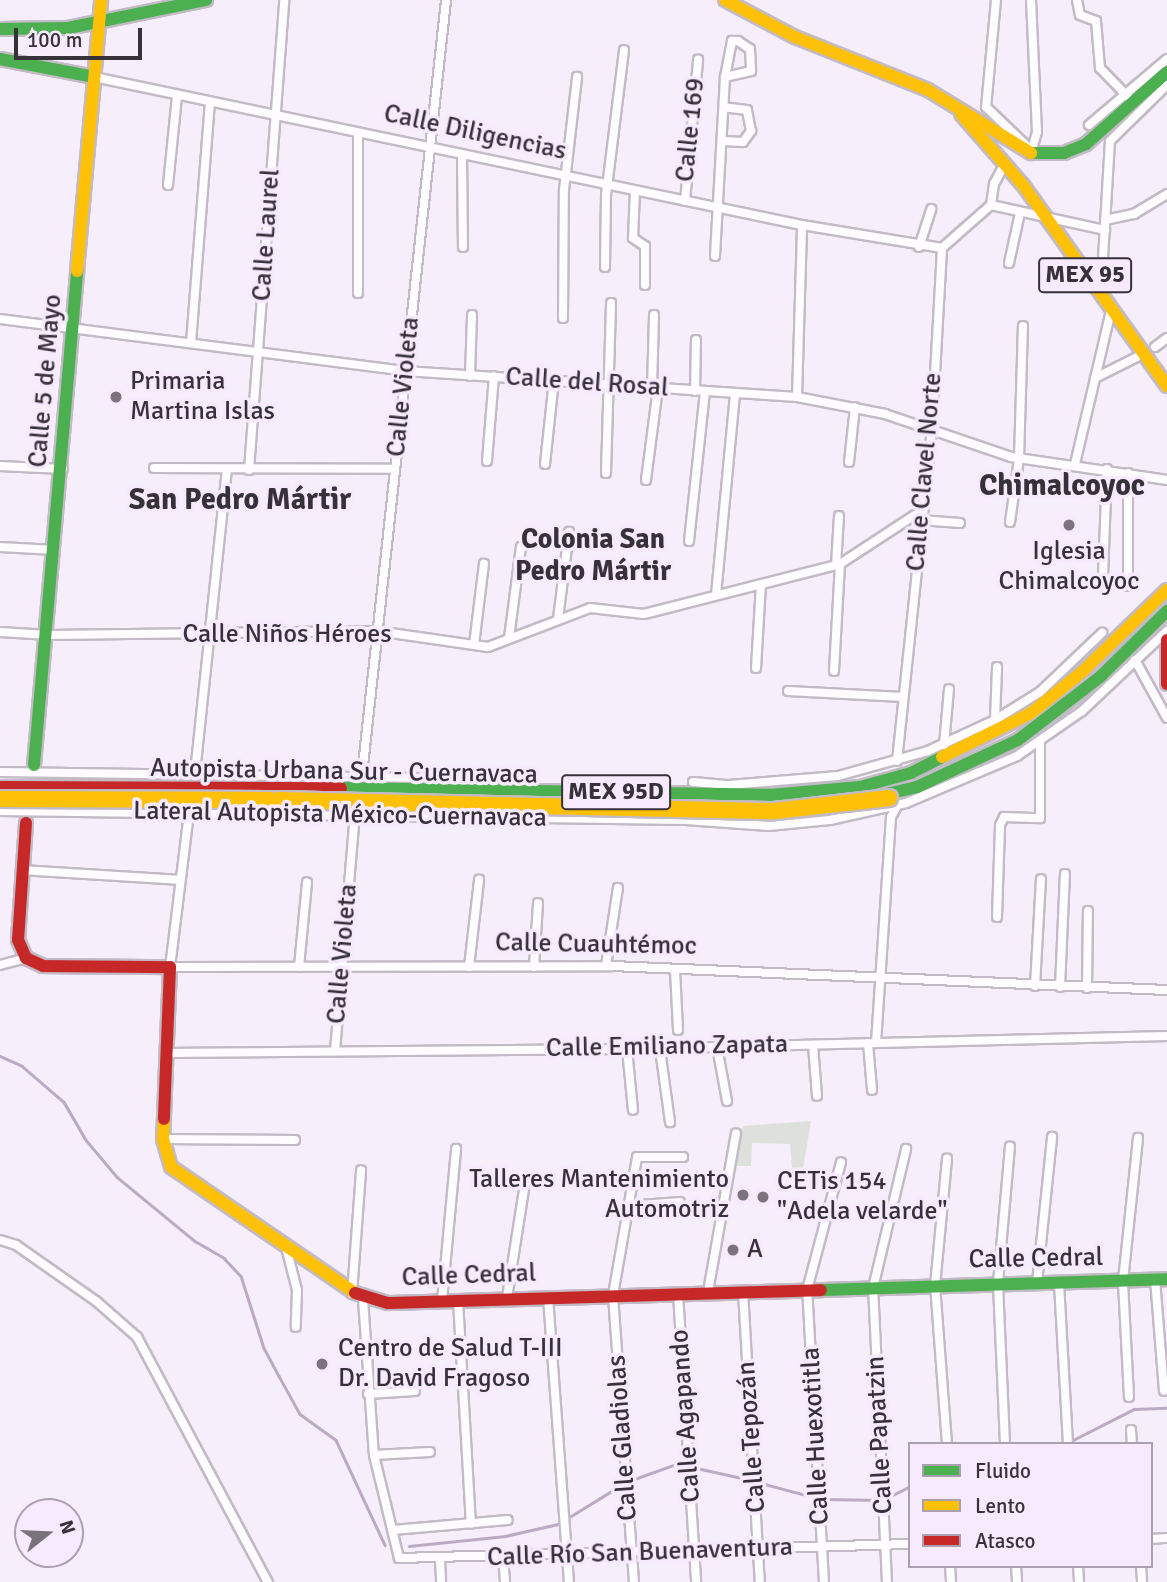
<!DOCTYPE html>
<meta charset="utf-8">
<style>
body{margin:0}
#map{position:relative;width:1167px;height:1582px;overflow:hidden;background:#f6eefa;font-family:Signika,sans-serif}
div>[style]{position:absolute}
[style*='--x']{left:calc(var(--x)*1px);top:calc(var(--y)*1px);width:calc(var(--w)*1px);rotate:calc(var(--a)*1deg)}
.green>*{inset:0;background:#dee1db}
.stream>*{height:2.5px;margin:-1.25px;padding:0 1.25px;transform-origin:1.25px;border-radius:1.25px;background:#bbaac4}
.roads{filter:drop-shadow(2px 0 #c2bbc6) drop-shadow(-2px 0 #c2bbc6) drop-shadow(0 2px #c2bbc6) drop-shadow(0 -2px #c2bbc6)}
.street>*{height:8px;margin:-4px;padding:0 4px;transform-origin:4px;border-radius:4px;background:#fefcfe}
.fast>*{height:12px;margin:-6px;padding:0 6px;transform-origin:6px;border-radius:6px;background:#4caf50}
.slow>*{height:12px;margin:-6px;padding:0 6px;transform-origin:6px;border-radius:6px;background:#ffc107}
.jam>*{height:12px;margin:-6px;padding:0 6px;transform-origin:6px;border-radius:6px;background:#c62828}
.bridges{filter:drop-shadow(2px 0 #c2bbc6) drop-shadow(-2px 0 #c2bbc6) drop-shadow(0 2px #c2bbc6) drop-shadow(0 -2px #c2bbc6)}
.slow-bridge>*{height:16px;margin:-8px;padding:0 8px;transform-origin:8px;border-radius:8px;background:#ffc107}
.dots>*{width:19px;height:19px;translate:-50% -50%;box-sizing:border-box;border:4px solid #f7eafe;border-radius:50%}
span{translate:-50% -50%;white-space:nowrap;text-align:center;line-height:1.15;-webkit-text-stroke:7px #f7eafe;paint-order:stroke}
.shield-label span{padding:2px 5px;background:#f7eafe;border:2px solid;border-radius:5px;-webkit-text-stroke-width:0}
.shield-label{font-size:24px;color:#37313a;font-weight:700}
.street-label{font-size:26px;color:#37313a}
.poi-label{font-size:26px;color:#37313a}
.left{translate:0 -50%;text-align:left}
.right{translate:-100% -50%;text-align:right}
.neighbourhood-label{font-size:28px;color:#37313a;font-weight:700}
.quarter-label{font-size:30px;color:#37313a;font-weight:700}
.legend{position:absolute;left:908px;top:1442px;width:245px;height:126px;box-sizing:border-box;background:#f7eafe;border:2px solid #aaa0b0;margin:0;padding:9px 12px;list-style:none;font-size:21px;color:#37313a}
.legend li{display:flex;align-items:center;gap:14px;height:35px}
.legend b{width:35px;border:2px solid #aaa0b0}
.north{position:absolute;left:14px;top:1498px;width:70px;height:70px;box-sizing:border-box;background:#f7eafe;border:2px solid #aaa0b0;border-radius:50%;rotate:72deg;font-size:19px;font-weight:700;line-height:28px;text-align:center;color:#37313a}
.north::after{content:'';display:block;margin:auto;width:24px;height:32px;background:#7a737d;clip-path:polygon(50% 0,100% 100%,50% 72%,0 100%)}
.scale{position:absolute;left:14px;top:28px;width:128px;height:32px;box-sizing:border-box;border:4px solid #37313a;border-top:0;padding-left:9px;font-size:21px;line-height:24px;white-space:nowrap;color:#37313a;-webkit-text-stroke:5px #f7eafe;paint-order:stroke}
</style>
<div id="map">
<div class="green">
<div style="clip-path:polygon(811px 1121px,803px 1169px,792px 1168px,790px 1144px,752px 1143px,751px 1166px,735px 1166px,743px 1126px)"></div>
</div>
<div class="stream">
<div style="--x:0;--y:1056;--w:24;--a:24"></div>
<div style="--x:22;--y:1066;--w:55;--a:40.6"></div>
<div style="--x:64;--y:1102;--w:44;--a:59.9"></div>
<div style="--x:86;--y:1140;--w:48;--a:50"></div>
<div style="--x:117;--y:1177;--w:101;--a:39.4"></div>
<div style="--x:195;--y:1241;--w:34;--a:30"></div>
<div style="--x:224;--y:1258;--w:25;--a:47"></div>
<div style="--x:241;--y:1276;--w:76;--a:72.3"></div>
<div style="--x:264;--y:1348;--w:32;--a:62"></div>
<div style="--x:279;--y:1376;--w:43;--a:61.1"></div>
<div style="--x:300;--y:1414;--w:44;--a:35.8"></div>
<div style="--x:336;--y:1440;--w:116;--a:65"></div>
<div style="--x:1071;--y:1441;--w:71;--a:-26.9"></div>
<div style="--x:1134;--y:1409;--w:33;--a:-2"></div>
<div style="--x:692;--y:1467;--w:60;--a:12.4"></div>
<div style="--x:629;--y:1481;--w:50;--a:-19.9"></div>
<div style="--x:676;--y:1464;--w:10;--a:11"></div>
<div style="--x:757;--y:1482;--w:66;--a:14.9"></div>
<div style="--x:821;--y:1499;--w:62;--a:0.9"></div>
<div style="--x:883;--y:1500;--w:30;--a:-27"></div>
<div style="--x:409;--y:1546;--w:97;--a:-5.9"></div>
<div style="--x:505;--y:1536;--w:54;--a:-12.8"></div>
<div style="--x:558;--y:1524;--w:76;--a:-31.6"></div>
</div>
<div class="roads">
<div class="street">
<div style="--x:996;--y:0;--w:107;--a:95.3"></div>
<div style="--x:986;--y:107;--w:61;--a:43.7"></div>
<div style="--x:1031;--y:0;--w:132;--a:87.4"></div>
<div style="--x:1037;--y:132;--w:19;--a:106"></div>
<div style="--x:1077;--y:0;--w:15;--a:79"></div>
<div style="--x:1080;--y:15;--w:17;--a:21"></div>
<div style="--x:1096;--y:21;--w:47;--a:85.1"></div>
<div style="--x:1100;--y:68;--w:46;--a:45.9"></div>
<div style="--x:94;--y:77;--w:723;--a:11.81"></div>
<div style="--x:802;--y:225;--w:142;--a:9.3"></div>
<div style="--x:1089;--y:125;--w:102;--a:-40.2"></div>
<div style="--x:358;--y:134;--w:159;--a:90"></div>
<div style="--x:723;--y:141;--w:20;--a:3"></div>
<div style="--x:743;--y:142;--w:14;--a:-54"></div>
<div style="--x:751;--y:131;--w:21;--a:-101"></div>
<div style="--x:747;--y:110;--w:23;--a:-173"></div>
<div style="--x:462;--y:155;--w:92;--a:89.4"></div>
<div style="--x:168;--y:185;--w:89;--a:-84.2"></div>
<div style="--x:635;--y:191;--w:47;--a:92.4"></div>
<div style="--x:633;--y:238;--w:14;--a:34"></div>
<div style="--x:645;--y:246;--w:39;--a:90"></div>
<div style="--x:685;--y:201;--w:142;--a:-84.7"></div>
<div style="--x:991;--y:205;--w:117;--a:12.4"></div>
<div style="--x:1105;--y:220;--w:30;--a:-12"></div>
<div style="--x:1134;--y:214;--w:39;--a:-31"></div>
<div style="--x:919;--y:247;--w:40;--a:-72"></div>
<div style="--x:715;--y:256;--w:179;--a:-86.8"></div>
<div style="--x:725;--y:77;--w:37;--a:-79"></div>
<div style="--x:732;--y:41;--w:6;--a:0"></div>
<div style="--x:738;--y:41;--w:14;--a:34"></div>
<div style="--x:750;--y:49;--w:22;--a:87"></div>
<div style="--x:751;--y:71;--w:27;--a:167"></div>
<div style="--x:1009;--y:263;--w:51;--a:-77.6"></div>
<div style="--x:605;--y:267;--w:72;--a:-89.2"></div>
<div style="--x:606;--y:195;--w:146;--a:-82.9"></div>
<div style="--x:1101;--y:292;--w:151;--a:-86.6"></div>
<div style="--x:1110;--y:141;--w:80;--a:-44.5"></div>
<div style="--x:563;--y:318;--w:128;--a:-89.6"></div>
<div style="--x:564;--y:190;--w:114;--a:-83.4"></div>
<div style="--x:0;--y:319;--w:408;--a:7.3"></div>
<div style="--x:405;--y:371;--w:393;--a:3.8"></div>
<div style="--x:797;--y:397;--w:90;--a:10.9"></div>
<div style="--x:885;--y:414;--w:133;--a:18.8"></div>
<div style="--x:1011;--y:457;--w:158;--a:8.4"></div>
<div style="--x:191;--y:343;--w:241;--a:-85.5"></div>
<div style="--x:1155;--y:347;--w:15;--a:-37"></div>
<div style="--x:470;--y:376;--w:61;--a:-88.1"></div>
<div style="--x:1095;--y:378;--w:47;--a:-26.6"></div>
<div style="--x:652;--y:388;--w:73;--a:-88.4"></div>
<div style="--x:695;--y:391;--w:51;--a:-88.9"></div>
<div style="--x:797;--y:397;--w:172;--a:-88.3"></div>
<div style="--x:487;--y:461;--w:85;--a:-85.3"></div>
<div style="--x:849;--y:462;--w:55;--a:-83.8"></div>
<div style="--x:545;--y:464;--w:84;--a:-83.9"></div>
<div style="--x:1075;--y:464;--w:158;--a:-76.8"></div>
<div style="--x:0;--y:466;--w:63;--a:2.7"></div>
<div style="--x:154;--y:468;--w:241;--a:0.2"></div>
<div style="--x:249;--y:470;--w:471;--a:-85.7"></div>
<div style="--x:606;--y:473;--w:170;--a:-88.3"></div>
<div style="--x:1128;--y:473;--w:113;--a:90"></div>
<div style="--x:646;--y:480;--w:93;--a:-82.6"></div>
<div style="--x:920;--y:520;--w:40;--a:4.3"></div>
<div style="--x:1010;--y:522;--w:64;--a:-81.9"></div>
<div style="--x:1019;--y:459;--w:133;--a:-88.3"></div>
<div style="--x:689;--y:541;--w:151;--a:-83.9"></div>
<div style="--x:0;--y:547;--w:55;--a:3.1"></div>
<div style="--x:836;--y:565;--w:49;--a:-86.5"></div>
<div style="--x:1103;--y:577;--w:108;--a:-87.9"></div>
<div style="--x:716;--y:595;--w:203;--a:-84.6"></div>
<div style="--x:558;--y:619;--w:88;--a:-82.8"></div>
<div style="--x:0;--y:632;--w:49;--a:3.5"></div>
<div style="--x:49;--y:635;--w:328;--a:-0.7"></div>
<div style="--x:377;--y:631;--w:112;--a:8.2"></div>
<div style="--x:488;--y:647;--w:109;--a:-20.9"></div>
<div style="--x:590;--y:608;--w:54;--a:6.3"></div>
<div style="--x:644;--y:614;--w:202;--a:-14.3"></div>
<div style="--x:840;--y:564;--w:97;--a:-33.2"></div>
<div style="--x:509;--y:638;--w:92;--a:-82.5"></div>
<div style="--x:474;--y:645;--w:82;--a:-83"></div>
<div style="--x:1135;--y:660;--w:66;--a:61.1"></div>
<div style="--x:756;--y:668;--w:84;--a:-86.6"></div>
<div style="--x:834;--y:671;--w:107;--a:-86.8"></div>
<div style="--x:788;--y:691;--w:115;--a:3"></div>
<div style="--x:995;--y:720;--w:53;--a:-87.8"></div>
<div style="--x:944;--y:745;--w:56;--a:-84.9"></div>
<div style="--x:897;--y:761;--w:335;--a:-84"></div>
<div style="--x:932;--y:428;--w:180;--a:-86.8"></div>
<div style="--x:942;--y:248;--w:65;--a:-41.3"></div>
<div style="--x:991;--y:205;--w:21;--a:-82"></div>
<div style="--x:994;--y:184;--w:24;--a:-62"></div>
<div style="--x:0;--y:772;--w:445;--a:0.8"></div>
<div style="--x:195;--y:773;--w:305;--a:-84"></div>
<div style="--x:362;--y:775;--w:780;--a:-83.81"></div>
<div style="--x:693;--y:782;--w:36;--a:5"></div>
<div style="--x:729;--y:785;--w:109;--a:-4.7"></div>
<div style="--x:838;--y:776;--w:93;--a:-15.5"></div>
<div style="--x:928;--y:751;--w:74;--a:-24.8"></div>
<div style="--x:995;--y:720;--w:53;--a:-31.9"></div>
<div style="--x:1040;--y:692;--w:86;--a:-43.6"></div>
<div style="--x:0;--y:811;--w:686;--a:0.75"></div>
<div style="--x:686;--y:820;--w:83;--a:4.1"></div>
<div style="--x:769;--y:826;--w:61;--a:-5.6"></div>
<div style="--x:830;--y:820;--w:78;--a:-12.6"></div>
<div style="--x:906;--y:803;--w:121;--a:-22.9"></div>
<div style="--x:1017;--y:756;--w:79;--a:-34.7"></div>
<div style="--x:1082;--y:711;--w:117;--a:-43.3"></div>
<div style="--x:189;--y:813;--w:155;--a:97"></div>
<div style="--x:170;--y:967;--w:442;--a:-0.1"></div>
<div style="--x:612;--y:966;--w:556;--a:2.48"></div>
<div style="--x:21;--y:870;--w:157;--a:3.6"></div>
<div style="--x:997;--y:917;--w:92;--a:-88.1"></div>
<div style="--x:1000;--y:825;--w:9;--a:-63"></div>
<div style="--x:1004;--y:817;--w:36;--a:2"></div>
<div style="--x:1040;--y:818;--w:76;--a:-90"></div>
<div style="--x:0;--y:965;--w:27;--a:-15"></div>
<div style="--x:606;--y:966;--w:79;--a:-81.3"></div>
<div style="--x:299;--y:967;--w:85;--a:-84.6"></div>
<div style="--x:469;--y:967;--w:88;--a:-83.4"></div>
<div style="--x:534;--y:967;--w:64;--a:-86.4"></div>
<div style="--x:675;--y:970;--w:60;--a:87.1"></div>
<div style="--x:1035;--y:986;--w:107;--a:-86.8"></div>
<div style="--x:1060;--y:987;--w:113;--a:-87.5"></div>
<div style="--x:1087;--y:988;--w:77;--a:-89.3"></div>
<div style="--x:868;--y:1043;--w:47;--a:85.1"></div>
<div style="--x:876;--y:1043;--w:226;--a:-86.2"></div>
<div style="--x:891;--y:817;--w:13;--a:-61"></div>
<div style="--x:813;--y:1045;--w:51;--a:85.5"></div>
<div style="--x:717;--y:1047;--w:55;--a:79.5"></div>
<div style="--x:627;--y:1049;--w:61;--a:84.4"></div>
<div style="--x:660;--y:1049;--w:74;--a:82.2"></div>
<div style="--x:335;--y:1051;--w:237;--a:-85.2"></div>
<div style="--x:168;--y:1053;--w:459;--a:-0.5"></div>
<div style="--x:627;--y:1049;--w:540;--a:-1.38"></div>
<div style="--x:163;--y:1139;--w:132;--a:0.4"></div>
<div style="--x:628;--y:1206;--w:52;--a:-4.4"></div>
<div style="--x:0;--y:1240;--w:17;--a:17"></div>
<div style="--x:16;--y:1245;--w:98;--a:35"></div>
<div style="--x:96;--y:1301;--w:55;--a:41.3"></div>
<div style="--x:137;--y:1337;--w:278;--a:61.9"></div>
<div style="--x:287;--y:1251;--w:40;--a:75.6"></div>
<div style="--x:297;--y:1290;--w:37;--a:92"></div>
<div style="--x:1155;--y:1279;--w:112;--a:85.4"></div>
<div style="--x:1037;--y:1283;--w:147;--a:-84.1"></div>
<div style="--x:1059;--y:1283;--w:161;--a:86.8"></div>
<div style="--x:743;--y:1291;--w:291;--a:86.7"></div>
<div style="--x:708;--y:1292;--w:161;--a:-80"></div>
<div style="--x:678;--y:1293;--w:290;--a:86.4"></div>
<div style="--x:352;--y:1294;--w:124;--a:-85.8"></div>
<div style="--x:548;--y:1297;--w:286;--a:85.8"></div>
<div style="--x:507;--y:1298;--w:110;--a:-81.1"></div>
<div style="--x:363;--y:1299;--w:156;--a:86"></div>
<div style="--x:374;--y:1455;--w:106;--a:76.4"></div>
<div style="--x:399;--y:1558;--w:511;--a:-1.57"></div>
<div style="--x:458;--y:1300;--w:224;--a:86.7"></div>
<div style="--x:442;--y:1301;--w:153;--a:-84.7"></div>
<div style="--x:368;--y:1394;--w:47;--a:-3.7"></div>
<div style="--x:1129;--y:1397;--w:116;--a:-93"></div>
<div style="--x:1123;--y:1281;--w:144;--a:-84"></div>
<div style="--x:1131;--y:1430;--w:14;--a:86"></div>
<div style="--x:947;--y:1444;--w:158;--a:-94.3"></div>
<div style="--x:935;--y:1286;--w:128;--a:-84.6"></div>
<div style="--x:1005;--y:1444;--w:161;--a:-92.5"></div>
<div style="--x:998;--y:1283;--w:137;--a:-85"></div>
<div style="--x:374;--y:1455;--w:56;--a:-3.1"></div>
<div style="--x:393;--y:1530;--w:115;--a:-5"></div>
<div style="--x:1151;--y:1539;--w:16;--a:-4"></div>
<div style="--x:503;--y:1558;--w:24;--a:85"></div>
<div style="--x:440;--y:1560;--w:22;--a:87"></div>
<div style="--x:950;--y:1566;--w:16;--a:86"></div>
<div style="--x:1016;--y:1566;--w:16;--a:86"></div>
<div style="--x:1078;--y:1566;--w:16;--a:86"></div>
<div style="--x:1141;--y:1566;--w:16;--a:86"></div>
<div style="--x:634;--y:1582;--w:288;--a:-94.2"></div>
<div style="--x:613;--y:1295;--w:140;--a:-80.1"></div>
<div style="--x:637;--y:1157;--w:46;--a:0"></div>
<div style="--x:824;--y:1582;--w:292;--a:-93.3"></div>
<div style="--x:807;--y:1290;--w:132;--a:-75.1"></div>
<div style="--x:887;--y:1582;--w:294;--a:-92.7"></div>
<div style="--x:873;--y:1288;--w:143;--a:-76.6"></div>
</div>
<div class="fast">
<div style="--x:0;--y:29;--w:68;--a:-0.8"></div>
<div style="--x:68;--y:28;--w:141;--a:-11.5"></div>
<div style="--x:0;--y:59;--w:96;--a:10.8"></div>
<div style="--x:1031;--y:153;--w:33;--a:0"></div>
<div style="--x:1064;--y:153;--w:24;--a:-22"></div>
<div style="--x:1086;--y:144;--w:108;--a:-41.6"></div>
<div style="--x:34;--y:765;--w:496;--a:-85"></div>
<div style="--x:341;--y:788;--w:429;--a:0.9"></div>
<div style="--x:770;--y:795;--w:90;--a:-5.1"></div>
<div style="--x:860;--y:787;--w:53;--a:-15.4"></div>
<div style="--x:911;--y:773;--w:35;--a:-27"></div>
<div style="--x:873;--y:797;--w:45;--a:-12.8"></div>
<div style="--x:917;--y:787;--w:111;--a:-25"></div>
<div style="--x:1018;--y:740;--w:105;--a:-37.6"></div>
<div style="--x:1101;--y:676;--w:93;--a:-44.6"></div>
<div style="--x:821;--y:1290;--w:346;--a:-1.8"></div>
</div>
<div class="slow">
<div style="--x:725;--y:0;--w:79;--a:27.9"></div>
<div style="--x:795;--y:37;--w:143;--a:21.7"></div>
<div style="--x:928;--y:90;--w:121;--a:31.5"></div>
<div style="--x:961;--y:114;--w:94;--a:48.9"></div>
<div style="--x:1023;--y:185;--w:247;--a:54.4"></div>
<div style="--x:77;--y:271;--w:272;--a:-84.9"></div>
<div style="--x:942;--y:757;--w:99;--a:-26.3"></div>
<div style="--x:1031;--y:713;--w:65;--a:-38.8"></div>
<div style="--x:1082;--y:672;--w:118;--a:-44"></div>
<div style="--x:164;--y:1119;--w:20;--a:93"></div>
<div style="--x:163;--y:1139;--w:29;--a:74"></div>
<div style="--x:171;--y:1167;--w:223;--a:34.4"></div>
</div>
<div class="jam">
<div style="--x:1167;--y:640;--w:44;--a:90"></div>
<div style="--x:0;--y:787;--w:341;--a:0.2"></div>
<div style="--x:26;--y:823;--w:117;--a:93.9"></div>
<div style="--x:18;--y:940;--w:20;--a:66"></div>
<div style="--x:26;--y:958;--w:19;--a:25"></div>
<div style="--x:43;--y:966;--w:127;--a:0.5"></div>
<div style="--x:170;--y:967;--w:152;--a:92.3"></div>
<div style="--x:355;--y:1293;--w:34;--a:17"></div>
<div style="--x:388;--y:1303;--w:433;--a:-1.7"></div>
</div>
</div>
<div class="bridges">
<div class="slow-bridge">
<div style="--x:0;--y:799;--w:271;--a:0.2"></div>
<div style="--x:279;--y:800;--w:496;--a:1.3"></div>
<div style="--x:775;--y:811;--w:115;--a:-6.5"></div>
</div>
</div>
<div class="dots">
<div style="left:116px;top:397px;background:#7a737d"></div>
<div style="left:1069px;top:525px;background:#7a737d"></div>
<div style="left:743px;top:1195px;background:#7a737d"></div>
<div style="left:763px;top:1197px;background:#7a737d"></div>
<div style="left:733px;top:1250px;background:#7a737d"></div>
<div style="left:322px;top:1364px;background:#7a737d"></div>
</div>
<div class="shield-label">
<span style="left:1085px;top:275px">MEX 95</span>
<span style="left:616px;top:792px">MEX 95D</span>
</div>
<div class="street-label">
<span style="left:691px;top:130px;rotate:-84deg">Calle 169</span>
<span style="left:475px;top:133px;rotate:12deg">Calle Diligencias</span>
<span style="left:267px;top:235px;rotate:-86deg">Calle Laurel</span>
<span style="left:46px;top:381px;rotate:-85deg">Calle 5 de Mayo</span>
<span style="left:587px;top:383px;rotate:4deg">Calle del Rosal</span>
<span style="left:404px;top:387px;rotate:-84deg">Calle Violeta</span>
<span style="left:925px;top:472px;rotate:-85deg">Calle Clavel Norte</span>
<span style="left:287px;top:635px">Calle Niños Héroes</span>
<span style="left:344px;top:772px;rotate:1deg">Autopista Urbana Sur - Cuernavaca</span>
<span style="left:340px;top:815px;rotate:1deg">Lateral Autopista México-Cuernavaca</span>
<span style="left:596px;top:945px;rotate:1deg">Calle Cuauhtémoc</span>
<span style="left:343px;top:954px;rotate:-85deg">Calle Violeta</span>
<span style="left:667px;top:1047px;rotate:-1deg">Calle Emiliano Zapata</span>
<span style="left:1036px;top:1259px;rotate:-1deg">Calle Cedral</span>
<span style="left:469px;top:1276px;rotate:-2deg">Calle Cedral</span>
<span style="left:686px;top:1416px;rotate:-94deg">Calle Agapando</span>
<span style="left:880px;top:1435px;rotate:-93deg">Calle Papatzin</span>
<span style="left:816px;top:1436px;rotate:-93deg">Calle Huexotitla</span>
<span style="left:752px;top:1437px;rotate:-94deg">Calle Tepozán</span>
<span style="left:623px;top:1438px;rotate:-94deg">Calle Gladiolas</span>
<span style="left:640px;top:1553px;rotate:-2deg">Calle Río San Buenaventura</span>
</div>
<div class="poi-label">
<span class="left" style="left:130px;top:397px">Primaria<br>Martina Islas</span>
<span style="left:1069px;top:567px">Iglesia<br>Chimalcoyoc</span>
<span class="right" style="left:729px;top:1195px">Talleres Mantenimiento<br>Automotriz</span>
<span class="left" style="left:777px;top:1197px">CETis 154<br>"Adela velarde"</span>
<span class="left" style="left:747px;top:1250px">A</span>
<span class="left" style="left:338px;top:1364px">Centro de Salud T-III<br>Dr. David Fragoso</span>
</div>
<div class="neighbourhood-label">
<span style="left:593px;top:555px">Colonia San<br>Pedro Mártir</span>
</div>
<div class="quarter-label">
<span style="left:1062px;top:486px">Chimalcoyoc</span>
<span style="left:240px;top:500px">San Pedro Mártir</span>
</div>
<ul class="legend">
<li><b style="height:9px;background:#4caf50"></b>Fluido</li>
<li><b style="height:9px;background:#ffc107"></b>Lento</li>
<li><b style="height:9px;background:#c62828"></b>Atasco</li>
</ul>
<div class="north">N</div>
<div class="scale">100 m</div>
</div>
